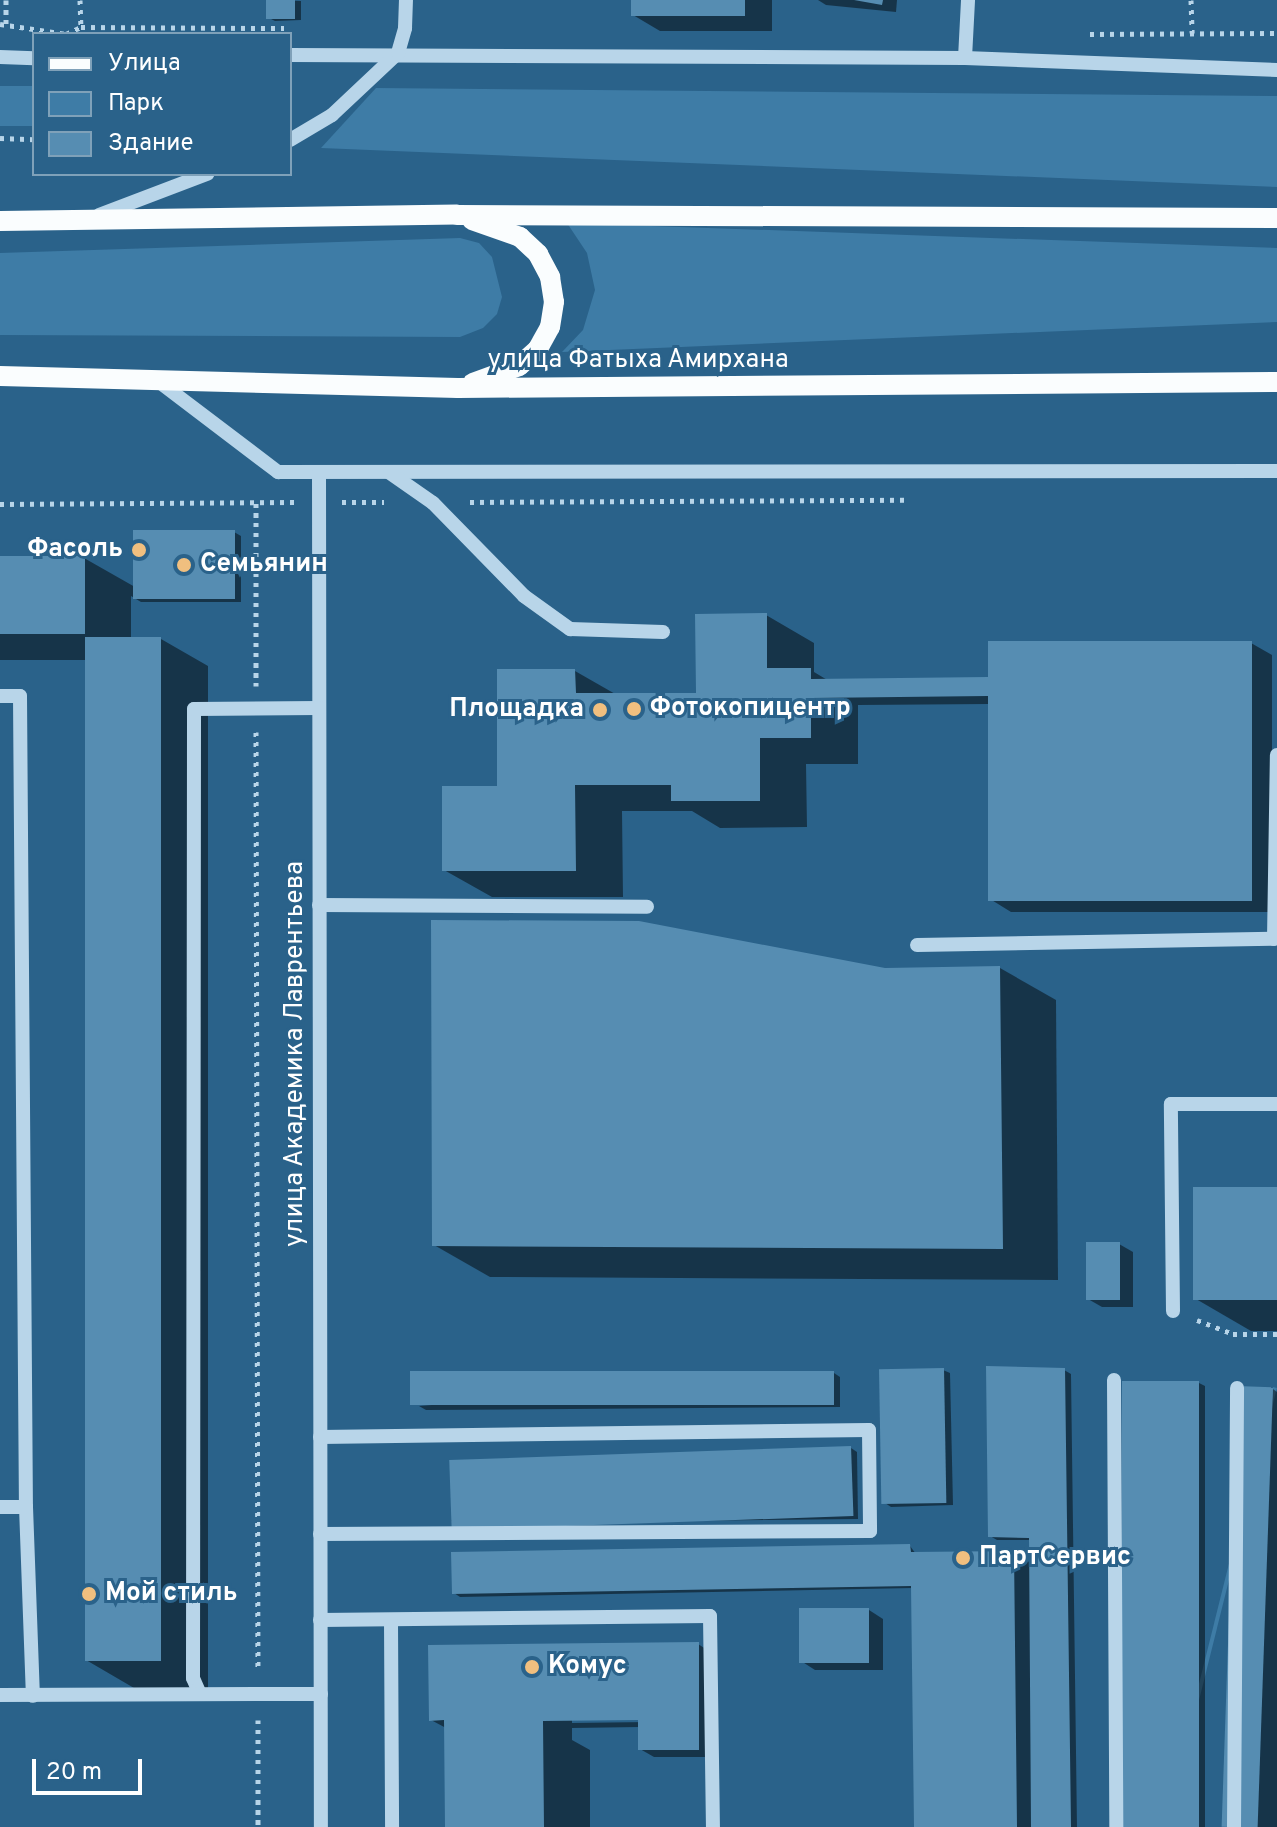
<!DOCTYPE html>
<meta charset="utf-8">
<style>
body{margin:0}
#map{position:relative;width:1277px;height:1827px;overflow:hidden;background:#2a628a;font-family:Overpass,sans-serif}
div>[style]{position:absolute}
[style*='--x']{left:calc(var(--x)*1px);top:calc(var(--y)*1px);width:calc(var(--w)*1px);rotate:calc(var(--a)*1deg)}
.green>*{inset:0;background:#3e7ca6;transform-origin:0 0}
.shadow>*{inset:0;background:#0007}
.building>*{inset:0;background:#568db2;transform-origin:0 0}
.path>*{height:5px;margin-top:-2.5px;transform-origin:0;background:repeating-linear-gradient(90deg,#b8d5e9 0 4px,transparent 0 10px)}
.minor>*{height:14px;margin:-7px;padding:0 7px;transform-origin:7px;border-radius:7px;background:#b8d5e9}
.major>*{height:20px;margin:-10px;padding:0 10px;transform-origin:10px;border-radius:10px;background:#fafdfe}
.dots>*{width:22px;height:22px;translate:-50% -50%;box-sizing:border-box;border:4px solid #2a628a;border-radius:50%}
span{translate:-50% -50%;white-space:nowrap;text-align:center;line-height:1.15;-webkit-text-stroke:6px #2a628a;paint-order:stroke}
.street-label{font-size:26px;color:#fff}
.poi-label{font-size:26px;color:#fff;font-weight:700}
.right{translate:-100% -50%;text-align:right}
.left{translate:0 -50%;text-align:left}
.legend{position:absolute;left:32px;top:32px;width:260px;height:144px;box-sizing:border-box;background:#2a628a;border:2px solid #7fa1b9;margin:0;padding:10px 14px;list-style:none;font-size:24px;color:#fff}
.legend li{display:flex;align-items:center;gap:16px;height:40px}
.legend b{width:40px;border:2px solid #7fa1b9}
.scale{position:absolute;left:32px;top:1759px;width:110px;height:36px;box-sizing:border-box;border:4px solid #fff;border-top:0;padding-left:10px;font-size:24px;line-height:28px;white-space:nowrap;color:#fff;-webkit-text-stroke:6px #2a628a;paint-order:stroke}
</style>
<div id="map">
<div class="green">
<div style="left:0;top:86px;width:34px;height:40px"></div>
<div style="clip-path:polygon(376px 88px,1277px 96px,1277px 187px,321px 148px)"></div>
<div style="clip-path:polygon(567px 223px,1277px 248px,1277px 322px,562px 352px,583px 330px,595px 290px,587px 253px)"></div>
<div style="clip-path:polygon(460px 238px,479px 243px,492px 257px,502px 297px,497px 314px,483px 328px,460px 337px,0 335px,0 253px)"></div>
<div style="left:1273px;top:1387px;width:4px;height:440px;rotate:14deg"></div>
</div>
<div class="shadow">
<div style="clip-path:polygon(268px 0,301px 1px,301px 20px,275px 21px,269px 18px)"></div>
<div style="clip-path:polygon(633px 0,772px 0,772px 31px,660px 31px,633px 15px)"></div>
<div style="clip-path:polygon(818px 0,897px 0,896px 12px,826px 5px)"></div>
<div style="clip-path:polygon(234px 532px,241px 536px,241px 602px,141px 602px,131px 596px,131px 639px,161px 639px,208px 666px,208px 1688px,134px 1688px,86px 1660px,86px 660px,0 660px,0 558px,84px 558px,135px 587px)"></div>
<div style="clip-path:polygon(766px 615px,814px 643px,814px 672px,829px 681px,990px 679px,1251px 643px,1272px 655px,1272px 912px,1011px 912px,990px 899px,990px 704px,858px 705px,858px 764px,806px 764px,807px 827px,720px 828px,692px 811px,622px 811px,623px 897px,492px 897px,444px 870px,575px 671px,617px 695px,698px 695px)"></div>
<div style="clip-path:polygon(1000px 968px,1056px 1000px,1058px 1280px,490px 1277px,434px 1245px,885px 970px)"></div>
<div style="clip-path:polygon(1277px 1189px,1277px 1331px,1251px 1331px,1196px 1299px)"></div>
<div style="clip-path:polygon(1119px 1244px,1133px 1252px,1133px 1307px,1102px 1307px,1088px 1299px)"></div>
<div style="clip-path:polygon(943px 1370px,950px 1373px,953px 1505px,891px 1507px,885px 1503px)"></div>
<div style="clip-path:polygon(1064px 1370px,1071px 1374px,1077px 1827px,916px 1827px,913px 1588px,460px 1597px,454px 1593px,910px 1546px,916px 1554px,1013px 1553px,1031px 1563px,1031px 1540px,997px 1540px,990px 1536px)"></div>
<div style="clip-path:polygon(834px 1373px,840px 1377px,840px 1407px,426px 1410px,419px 1406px)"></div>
<div style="clip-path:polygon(1199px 1383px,1205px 1386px,1205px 1827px,1123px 1827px)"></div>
<div style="clip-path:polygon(1273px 1389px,1277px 1392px,1277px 1827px,1238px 1827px)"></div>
<div style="clip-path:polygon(851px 1448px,857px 1452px,858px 1519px,457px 1523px,451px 1520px)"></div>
<div style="clip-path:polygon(869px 1610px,883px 1619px,883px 1670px,815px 1670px,801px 1661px)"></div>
<div style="clip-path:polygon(evenodd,698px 1644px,712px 1653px,713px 1757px,654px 1757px,640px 1749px,640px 1727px,572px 1728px,572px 1740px,590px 1750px,590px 1827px,447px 1827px,446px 1728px,431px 1720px,698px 1644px,648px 1718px,648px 1722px,572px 1723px,572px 1719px,648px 1718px)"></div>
</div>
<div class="building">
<div style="left:266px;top:0;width:29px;height:19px"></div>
<div style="left:631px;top:0;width:114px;height:16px"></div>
<div style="clip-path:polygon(854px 0,883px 0,882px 5px)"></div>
<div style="left:133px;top:530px;width:102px;height:69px"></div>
<div style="left:0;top:556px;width:85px;height:78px"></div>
<div style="clip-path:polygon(767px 613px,767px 668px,811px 668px,811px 679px,988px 677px,988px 641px,1252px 641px,1252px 901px,988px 901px,988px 696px,811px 698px,811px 738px,760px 738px,760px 801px,671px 801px,671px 785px,575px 785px,576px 871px,442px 871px,442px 786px,497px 786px,497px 669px,575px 669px,576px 693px,696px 693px,695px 614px)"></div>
<div style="left:85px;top:637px;width:76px;height:1024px"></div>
<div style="clip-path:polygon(431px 920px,639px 921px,885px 968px,1000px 966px,1003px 1249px,432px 1246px)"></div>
<div style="left:1277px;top:1187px;width:113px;height:84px;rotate:90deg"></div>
<div style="left:1086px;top:1242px;width:34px;height:58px"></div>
<div style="clip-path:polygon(986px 1366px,1065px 1368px,1071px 1827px,1031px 1827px,1029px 1538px,988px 1537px)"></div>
<div style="left:944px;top:1368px;width:135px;height:65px;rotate:89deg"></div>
<div style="left:834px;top:1371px;width:34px;height:424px;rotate:90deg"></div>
<div style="left:1122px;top:1381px;width:77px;height:446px"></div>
<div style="left:1237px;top:1386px;width:36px;height:441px;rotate:2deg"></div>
<div style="left:851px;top:1446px;width:70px;height:402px;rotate:88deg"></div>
<div style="clip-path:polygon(910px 1544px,911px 1552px,1014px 1551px,1017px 1827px,914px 1827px,911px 1586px,452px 1594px,451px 1552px)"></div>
<div style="left:799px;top:1608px;width:70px;height:55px"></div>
<div style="clip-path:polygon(699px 1642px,699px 1750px,638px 1750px,638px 1720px,543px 1721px,544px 1827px,445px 1827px,444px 1720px,429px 1721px,428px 1645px)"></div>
</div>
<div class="path">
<div style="--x:6;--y:0;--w:24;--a:90"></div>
<div style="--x:80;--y:0;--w:27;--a:88"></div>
<div style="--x:1191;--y:0;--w:33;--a:88"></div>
<div style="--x:0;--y:24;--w:67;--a:8.6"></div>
<div style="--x:66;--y:34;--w:17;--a:-25"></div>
<div style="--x:81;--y:27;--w:203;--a:0.3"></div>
<div style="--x:1090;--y:34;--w:187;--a:-0.3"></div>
<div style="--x:0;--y:138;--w:34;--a:2"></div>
<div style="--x:342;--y:502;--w:42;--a:0"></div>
<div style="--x:470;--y:502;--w:438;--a:-0.3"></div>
<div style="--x:256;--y:503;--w:183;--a:90"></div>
<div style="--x:0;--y:504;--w:296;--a:-0.4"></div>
<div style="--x:256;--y:732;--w:938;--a:89.88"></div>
<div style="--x:1197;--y:1320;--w:39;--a:21"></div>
<div style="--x:1233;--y:1334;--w:44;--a:0"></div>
<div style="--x:258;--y:1720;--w:107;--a:90"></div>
</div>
<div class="minor">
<div style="--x:290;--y:55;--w:675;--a:0.25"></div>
<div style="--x:965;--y:58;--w:312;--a:2.2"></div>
<div style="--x:0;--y:57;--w:34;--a:2"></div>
<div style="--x:965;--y:58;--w:58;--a:-87"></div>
<div style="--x:290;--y:140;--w:49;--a:-30.8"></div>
<div style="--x:332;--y:115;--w:91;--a:-43.2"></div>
<div style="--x:398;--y:53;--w:26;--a:-74"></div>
<div style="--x:405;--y:28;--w:28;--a:-88"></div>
<div style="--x:99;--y:215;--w:116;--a:-20.8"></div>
<div style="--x:158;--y:381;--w:151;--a:37.2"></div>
<div style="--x:278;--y:472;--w:999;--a:-0.06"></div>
<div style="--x:319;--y:473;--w:1354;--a:89.92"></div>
<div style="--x:390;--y:473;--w:52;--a:34.9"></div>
<div style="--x:433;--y:503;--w:130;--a:45.6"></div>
<div style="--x:524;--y:596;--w:57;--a:35.7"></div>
<div style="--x:570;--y:629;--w:93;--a:1.8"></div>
<div style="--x:0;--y:696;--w:20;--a:0"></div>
<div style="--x:20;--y:696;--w:811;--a:89.58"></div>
<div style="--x:26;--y:1507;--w:189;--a:87.9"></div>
<div style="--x:319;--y:905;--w:328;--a:0.3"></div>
<div style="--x:917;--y:945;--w:357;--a:-1"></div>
<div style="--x:1274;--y:939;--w:184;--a:-89.1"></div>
<div style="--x:1173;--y:1311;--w:207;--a:-90.6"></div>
<div style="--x:1171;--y:1104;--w:106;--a:0"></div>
<div style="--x:1114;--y:1380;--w:447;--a:89.7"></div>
<div style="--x:320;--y:1437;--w:549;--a:-0.73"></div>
<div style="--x:869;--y:1430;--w:101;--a:89.4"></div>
<div style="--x:870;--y:1531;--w:550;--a:179.69"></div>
<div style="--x:0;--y:1507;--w:26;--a:0"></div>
<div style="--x:320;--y:1620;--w:390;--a:-0.6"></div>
<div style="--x:710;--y:1616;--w:211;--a:89.2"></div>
<div style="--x:391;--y:1621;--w:206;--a:89.7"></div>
<div style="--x:200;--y:1694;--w:17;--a:-114"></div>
<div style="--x:193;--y:1678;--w:969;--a:-89.94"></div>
<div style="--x:194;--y:709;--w:125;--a:-0.5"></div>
<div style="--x:0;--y:1695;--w:321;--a:-0.2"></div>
<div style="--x:1234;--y:1827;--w:439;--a:-89.6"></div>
</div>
<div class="major">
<div style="--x:472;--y:220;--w:51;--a:19.5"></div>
<div style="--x:520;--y:237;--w:25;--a:43"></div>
<div style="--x:538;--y:254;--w:26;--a:62"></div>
<div style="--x:550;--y:277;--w:25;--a:81"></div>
<div style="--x:554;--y:302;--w:25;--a:99"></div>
<div style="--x:550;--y:327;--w:25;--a:119"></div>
<div style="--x:538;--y:349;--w:25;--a:138"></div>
<div style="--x:519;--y:366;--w:49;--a:159.7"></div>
<div style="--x:0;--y:221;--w:457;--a:-0.8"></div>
<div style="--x:457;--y:215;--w:820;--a:0.21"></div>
<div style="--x:0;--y:376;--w:458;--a:1.5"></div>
<div style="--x:458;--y:388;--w:819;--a:-0.42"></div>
</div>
<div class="dots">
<div style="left:139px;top:550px;background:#f0bf7f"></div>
<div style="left:184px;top:565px;background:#f0bf7f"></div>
<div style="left:634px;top:709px;background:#f0bf7f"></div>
<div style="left:600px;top:710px;background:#f0bf7f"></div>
<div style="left:963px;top:1558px;background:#f0bf7f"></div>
<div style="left:89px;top:1594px;background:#f0bf7f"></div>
<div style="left:532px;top:1667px;background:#f0bf7f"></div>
</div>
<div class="street-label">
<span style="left:638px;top:361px">улица Фатыха Амирхана</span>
<span style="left:296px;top:1054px;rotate:-90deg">улица Академика Лаврентьева</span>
</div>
<div class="poi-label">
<span class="right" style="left:123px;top:550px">Фасоль</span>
<span class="left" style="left:200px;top:565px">Семьянин</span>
<span class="left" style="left:650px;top:709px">Фотокопицентр</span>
<span class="right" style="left:584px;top:710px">Площадка</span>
<span class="left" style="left:979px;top:1558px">ПартСервис</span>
<span class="left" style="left:105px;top:1594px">Мой стиль</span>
<span class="left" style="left:548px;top:1667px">Комус</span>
</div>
<ul class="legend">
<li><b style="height:10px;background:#fafdfe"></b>Улица</li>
<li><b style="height:22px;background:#3e7ca6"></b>Парк</li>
<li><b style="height:22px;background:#568db2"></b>Здание</li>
</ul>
<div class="scale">20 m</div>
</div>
